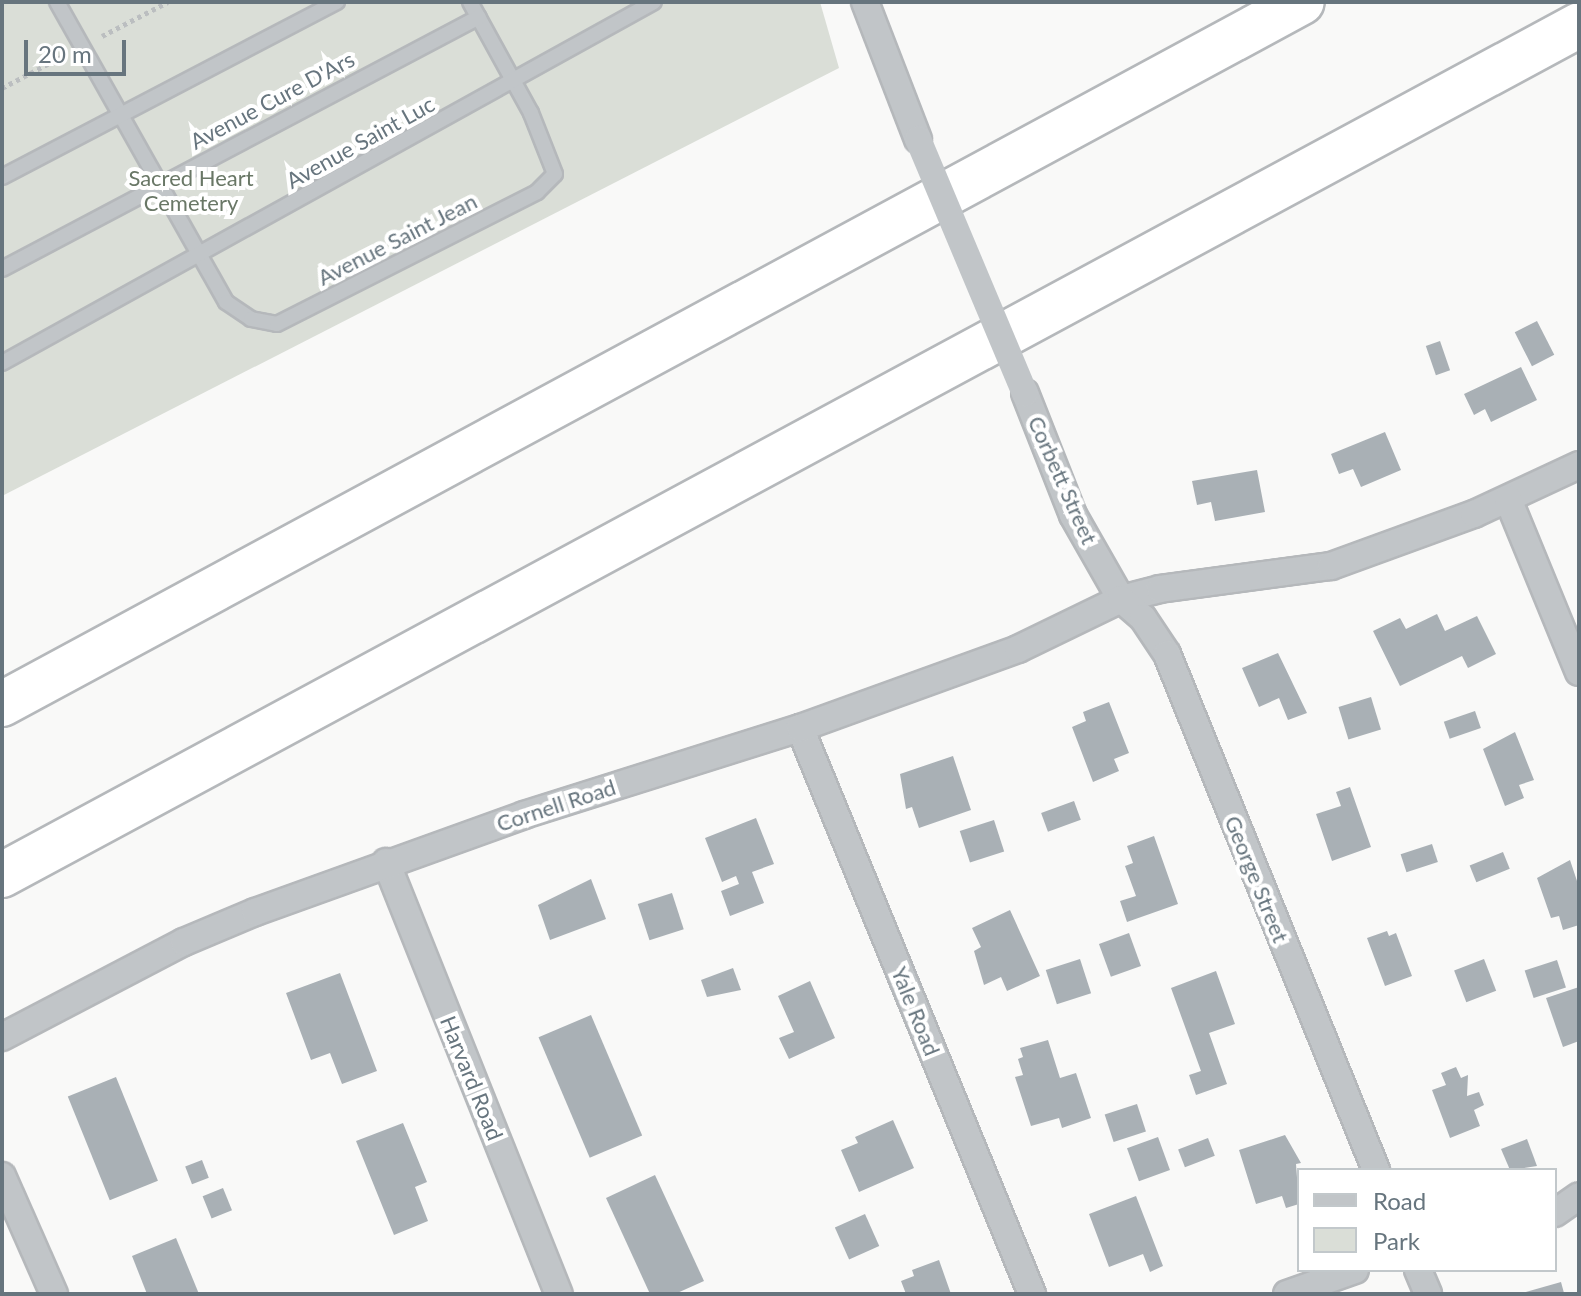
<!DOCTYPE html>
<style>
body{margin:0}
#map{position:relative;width:1581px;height:1296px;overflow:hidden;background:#f9f9f8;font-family:Lato,sans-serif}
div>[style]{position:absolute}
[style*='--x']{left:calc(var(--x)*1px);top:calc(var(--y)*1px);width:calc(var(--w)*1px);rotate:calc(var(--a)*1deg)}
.green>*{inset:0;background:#daded7}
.building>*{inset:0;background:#a9b0b5;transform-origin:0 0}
.path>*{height:5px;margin-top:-2.5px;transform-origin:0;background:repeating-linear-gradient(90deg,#bbbec0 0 4px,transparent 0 8px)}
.roads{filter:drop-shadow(2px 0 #b5b8bb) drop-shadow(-2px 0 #b5b8bb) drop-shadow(0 2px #b5b8bb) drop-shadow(0 -2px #b5b8bb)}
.lane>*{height:14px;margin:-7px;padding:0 7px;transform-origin:7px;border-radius:7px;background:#c1c5c8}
.street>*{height:26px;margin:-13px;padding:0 13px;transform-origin:13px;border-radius:13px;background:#c1c5c8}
.highway>*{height:44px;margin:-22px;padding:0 22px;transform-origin:22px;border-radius:22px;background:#fff}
.street-bridge>*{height:26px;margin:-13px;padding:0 13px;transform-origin:13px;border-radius:13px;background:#c1c5c8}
span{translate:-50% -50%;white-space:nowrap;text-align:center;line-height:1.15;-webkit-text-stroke:8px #fff;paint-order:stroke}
.street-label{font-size:22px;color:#67757e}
.park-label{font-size:22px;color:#697766}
.frame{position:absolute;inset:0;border:4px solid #67757e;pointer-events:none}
.legend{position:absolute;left:1297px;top:1168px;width:260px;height:104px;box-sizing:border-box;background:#fff;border:2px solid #c2c8cb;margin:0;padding:10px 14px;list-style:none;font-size:24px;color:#67757e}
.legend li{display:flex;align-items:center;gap:16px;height:40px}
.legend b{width:40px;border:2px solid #c2c8cb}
.scale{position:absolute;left:24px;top:40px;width:102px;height:36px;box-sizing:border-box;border:4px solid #67757e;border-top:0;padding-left:10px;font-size:24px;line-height:28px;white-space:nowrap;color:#67757e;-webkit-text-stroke:6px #fff;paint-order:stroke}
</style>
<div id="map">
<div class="green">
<div style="clip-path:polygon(2px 2px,820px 2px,839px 68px,2px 496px)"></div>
</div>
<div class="building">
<div style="left:1537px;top:321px;width:38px;height:25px;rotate:63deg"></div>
<div style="left:1440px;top:341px;width:31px;height:15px;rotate:71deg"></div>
<div style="clip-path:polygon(1521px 367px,1537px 400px,1491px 422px,1485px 409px,1474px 415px,1464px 394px)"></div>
<div style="clip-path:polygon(1385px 432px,1401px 470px,1361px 487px,1353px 469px,1339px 474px,1331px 454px)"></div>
<div style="clip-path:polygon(1257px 470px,1265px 512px,1215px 521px,1211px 502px,1197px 505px,1192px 481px)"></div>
<div style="clip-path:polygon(1437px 614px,1445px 631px,1477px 616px,1496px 654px,1468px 668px,1462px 656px,1400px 686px,1373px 631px,1400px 618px,1406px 629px)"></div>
<div style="clip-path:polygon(1278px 653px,1307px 713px,1288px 720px,1279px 698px,1259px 707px,1242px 668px)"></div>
<div style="left:1371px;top:697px;width:34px;height:34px;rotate:73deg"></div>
<div style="clip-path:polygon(1109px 702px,1129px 753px,1114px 759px,1119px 771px,1093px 782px,1072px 727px,1086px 721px,1083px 712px)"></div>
<div style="left:1475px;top:711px;width:18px;height:33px;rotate:71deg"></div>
<div style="clip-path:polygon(1515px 732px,1534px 780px,1519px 785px,1524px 798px,1505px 806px,1483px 749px)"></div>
<div style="clip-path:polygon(953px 756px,971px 810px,919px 828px,912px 807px,906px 809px,900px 774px)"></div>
<div style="clip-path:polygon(1350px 787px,1371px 847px,1332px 861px,1316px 814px,1341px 806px,1336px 792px)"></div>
<div style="left:1074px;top:801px;width:20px;height:35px;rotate:70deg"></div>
<div style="clip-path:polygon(756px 818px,774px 864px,752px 872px,764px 903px,730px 916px,721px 891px,739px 884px,736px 876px,722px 882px,705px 838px)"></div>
<div style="left:994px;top:820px;width:33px;height:36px;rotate:72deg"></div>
<div style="clip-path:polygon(1154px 836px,1178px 904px,1127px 922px,1120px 901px,1136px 896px,1125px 866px,1133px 863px,1127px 846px)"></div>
<div style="left:1432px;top:844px;width:19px;height:33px;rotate:72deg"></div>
<div style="left:1503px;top:852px;width:18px;height:36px;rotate:68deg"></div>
<div style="clip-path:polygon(1570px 860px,1579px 887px,1579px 925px,1563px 930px,1559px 916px,1551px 918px,1537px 878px)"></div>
<div style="clip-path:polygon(591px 879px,606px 919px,550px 940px,538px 905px)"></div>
<div style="left:672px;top:893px;width:38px;height:36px;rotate:72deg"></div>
<div style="clip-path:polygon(1010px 910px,1040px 976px,1007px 991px,1001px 977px,984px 985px,974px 951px,981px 947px,972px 928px)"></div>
<div style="clip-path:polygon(1387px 931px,1389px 936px,1396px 933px,1412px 976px,1385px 986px,1367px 938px)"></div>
<div style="left:1129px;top:933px;width:35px;height:32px;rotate:70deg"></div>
<div style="left:1080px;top:959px;width:36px;height:36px;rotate:72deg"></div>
<div style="left:1484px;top:959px;width:34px;height:32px;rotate:69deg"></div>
<div style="left:1557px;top:960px;width:29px;height:34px;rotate:72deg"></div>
<div style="clip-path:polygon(733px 968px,741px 990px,707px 997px,701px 980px)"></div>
<div style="clip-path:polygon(1216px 971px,1235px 1024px,1209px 1033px,1227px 1084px,1196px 1095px,1189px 1075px,1201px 1071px,1171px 988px)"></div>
<div style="clip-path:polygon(340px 973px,377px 1071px,342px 1084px,330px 1053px,311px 1060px,286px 993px)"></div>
<div style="clip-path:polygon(810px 981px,835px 1038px,789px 1059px,779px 1038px,794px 1032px,778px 996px)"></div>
<div style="clip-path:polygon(1579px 987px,1579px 1041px,1563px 1047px,1546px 998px)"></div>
<div style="left:591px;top:1015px;width:131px;height:57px;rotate:67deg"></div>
<div style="clip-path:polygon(1048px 1040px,1060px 1078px,1076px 1073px,1091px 1118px,1062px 1128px,1059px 1118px,1031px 1126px,1015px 1077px,1023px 1075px,1018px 1059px,1023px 1057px,1020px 1048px)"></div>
<div style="clip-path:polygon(1456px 1067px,1461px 1078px,1468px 1075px,1467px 1096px,1479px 1092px,1484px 1105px,1474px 1110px,1480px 1126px,1450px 1138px,1432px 1090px,1446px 1085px,1441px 1073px)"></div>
<div style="left:116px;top:1077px;width:112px;height:52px;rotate:68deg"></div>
<div style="left:1137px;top:1104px;width:29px;height:34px;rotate:72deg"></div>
<div style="clip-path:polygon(893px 1120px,914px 1168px,859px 1192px,841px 1150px,858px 1143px,855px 1137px)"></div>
<div style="clip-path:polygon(403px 1123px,427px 1182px,415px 1187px,428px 1221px,394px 1235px,356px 1141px)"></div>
<div style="clip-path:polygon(1285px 1135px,1301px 1163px,1296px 1164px,1299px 1204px,1286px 1208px,1282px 1196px,1256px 1204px,1239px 1150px)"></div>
<div style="left:1158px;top:1137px;width:35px;height:33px;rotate:70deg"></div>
<div style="left:1208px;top:1138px;width:19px;height:32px;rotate:69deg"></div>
<div style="clip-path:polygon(1527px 1139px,1537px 1166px,1510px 1170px,1501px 1149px)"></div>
<div style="left:202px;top:1160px;width:19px;height:18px;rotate:69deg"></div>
<div style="clip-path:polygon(655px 1175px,704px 1281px,675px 1294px,650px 1294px,606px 1198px)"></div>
<div style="left:223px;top:1188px;width:24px;height:22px;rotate:68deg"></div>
<div style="clip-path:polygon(1136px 1196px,1163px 1266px,1150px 1272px,1143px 1254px,1109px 1267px,1089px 1214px)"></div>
<div style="left:865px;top:1214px;width:35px;height:33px;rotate:66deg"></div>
<div style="clip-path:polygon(176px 1238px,199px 1294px,147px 1294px,132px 1256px)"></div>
<div style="clip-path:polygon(939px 1260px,951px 1294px,906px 1294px,901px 1281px,914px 1276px,912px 1270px)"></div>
<div style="clip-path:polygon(1561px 1282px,1564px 1293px,1522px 1294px,1522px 1293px)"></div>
</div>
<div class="path">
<div style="--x:102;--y:36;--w:74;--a:-27.3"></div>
<div style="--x:2;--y:88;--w:67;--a:-27.7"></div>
</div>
<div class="roads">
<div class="lane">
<div style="--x:57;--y:2;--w:344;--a:60.6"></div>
<div style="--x:226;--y:302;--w:30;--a:34"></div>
<div style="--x:251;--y:319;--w:26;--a:11"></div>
<div style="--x:277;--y:324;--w:292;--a:-26.9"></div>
<div style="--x:537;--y:192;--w:25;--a:-45"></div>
<div style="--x:555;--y:174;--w:66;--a:-111.5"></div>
<div style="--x:531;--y:113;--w:127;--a:-118.8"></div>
<div style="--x:2;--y:177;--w:378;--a:-27.6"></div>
<div style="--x:2;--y:269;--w:539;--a:-27.85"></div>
<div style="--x:2;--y:363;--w:745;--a:-28.97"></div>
</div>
<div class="street">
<div style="--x:865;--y:2;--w:147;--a:68.9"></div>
<div style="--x:1025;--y:393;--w:131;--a:68.5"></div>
<div style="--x:1073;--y:515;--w:97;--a:60.3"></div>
<div style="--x:1121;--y:599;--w:40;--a:-14.4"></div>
<div style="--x:1160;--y:589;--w:173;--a:-7.7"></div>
<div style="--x:1331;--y:566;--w:152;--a:-20"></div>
<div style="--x:1474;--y:514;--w:116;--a:-25"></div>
<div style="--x:1508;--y:499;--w:187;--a:67.7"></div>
<div style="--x:800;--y:728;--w:612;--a:67.71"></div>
<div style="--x:386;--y:862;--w:465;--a:68.2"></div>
<div style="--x:2;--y:1037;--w:205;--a:-27.6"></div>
<div style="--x:184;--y:942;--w:77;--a:-22.9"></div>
<div style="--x:255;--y:912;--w:286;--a:-19.8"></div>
<div style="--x:524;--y:815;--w:289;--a:-17.5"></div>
<div style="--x:800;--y:728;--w:232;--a:-19.9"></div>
<div style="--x:1018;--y:649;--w:114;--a:-25.9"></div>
<div style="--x:1121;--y:599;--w:29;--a:41"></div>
<div style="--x:1143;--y:618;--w:43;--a:56.3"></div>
<div style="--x:1167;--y:654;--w:557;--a:67.95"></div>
<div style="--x:2;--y:1176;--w:129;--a:66.2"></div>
<div style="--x:1555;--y:1213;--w:29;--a:-35"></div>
<div style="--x:1418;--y:1270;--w:26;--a:67"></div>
<div style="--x:1287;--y:1294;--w:72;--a:-19.4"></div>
</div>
<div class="highway">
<div style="--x:2;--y:704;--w:1477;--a:-28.37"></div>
<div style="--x:2;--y:875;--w:1791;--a:-28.32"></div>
</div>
</div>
<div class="street-bridge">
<div style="--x:918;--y:139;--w:276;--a:67.2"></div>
</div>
<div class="street-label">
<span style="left:272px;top:100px;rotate:-28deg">Avenue Cure D'Ars</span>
<span style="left:360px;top:142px;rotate:-29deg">Avenue Saint Luc</span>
<span style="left:397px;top:239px;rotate:-27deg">Avenue Saint Jean</span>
<span style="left:1063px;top:480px;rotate:66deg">Corbett Street</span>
<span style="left:556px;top:805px;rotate:-18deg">Cornell Road</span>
<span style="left:1257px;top:879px;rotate:68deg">George Street</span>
<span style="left:916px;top:1011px;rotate:68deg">Yale Road</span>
<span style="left:472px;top:1078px;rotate:68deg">Harvard Road</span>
</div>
<div class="park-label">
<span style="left:191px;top:190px">Sacred Heart<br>Cemetery</span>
</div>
<div class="frame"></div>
<ul class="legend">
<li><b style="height:10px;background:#c1c5c8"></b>Road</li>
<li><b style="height:22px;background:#daded7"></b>Park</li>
</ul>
<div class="scale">20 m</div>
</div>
